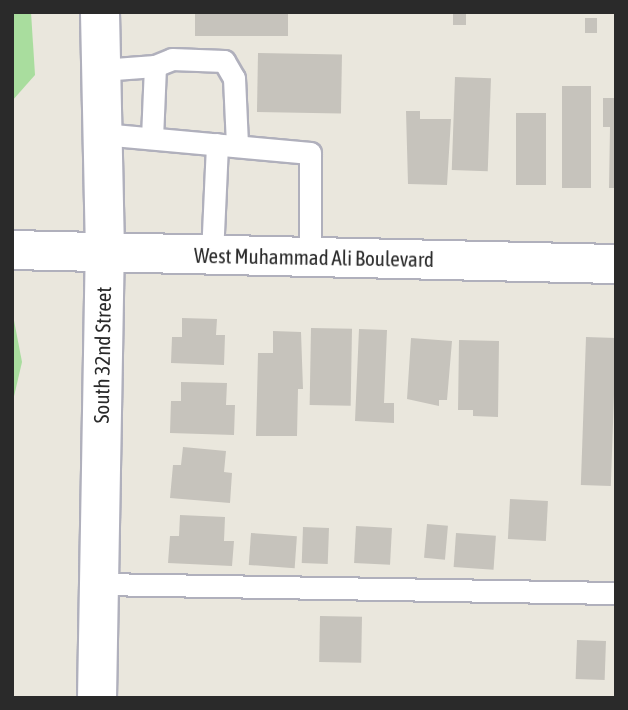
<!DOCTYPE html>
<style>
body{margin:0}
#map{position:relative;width:628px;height:710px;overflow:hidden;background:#eae7dd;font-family:"Asap Condensed",sans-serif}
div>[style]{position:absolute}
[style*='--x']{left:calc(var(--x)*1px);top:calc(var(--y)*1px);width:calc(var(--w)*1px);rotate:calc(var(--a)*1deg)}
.green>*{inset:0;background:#a9dd9e}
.building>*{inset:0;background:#c6c3bc;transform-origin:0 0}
.roads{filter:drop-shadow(2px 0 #b0b0bc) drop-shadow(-2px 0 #b0b0bc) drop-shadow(0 2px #b0b0bc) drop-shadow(0 -2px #b0b0bc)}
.lane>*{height:21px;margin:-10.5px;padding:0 10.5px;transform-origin:10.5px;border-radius:10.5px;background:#fff}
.secondary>*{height:38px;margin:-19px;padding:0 19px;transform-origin:19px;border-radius:19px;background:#fff}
span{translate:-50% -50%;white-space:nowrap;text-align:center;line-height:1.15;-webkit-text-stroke:6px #fff;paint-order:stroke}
.street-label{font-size:21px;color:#2a2a2a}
.frame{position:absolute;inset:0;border:14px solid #2a2a2a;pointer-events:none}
</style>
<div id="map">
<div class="green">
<div style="clip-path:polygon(12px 12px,31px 12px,35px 75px,12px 101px)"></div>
<div style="clip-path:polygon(12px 310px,22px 362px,12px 405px)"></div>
</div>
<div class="building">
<div style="left:195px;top:12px;width:93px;height:24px"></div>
<div style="left:453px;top:12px;width:13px;height:13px"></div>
<div style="left:585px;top:18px;width:12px;height:15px"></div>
<div style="left:258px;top:53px;width:84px;height:59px;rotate:1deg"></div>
<div style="left:455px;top:77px;width:36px;height:93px;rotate:2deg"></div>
<div style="left:562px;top:86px;width:29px;height:102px"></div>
<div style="clip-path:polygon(603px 98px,616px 98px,616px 188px,609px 188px,610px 127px,603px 127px)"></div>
<div style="clip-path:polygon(406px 111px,420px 111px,420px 119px,451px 119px,447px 185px,408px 184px)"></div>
<div style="left:516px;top:113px;width:30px;height:72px"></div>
<div style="clip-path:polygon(182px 318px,217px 319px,216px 335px,225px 335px,224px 365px,171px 363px,172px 337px,182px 337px)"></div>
<div style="left:311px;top:328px;width:41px;height:77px;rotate:1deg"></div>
<div style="clip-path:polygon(359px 329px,387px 330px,384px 403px,394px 403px,394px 423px,355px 421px)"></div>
<div style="clip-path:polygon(273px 331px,301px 332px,303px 389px,298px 389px,297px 436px,256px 436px,258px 353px,273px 353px)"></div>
<div style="left:586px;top:337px;width:30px;height:148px;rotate:2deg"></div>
<div style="clip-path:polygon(411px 338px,452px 341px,447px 400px,439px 400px,439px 406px,407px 399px)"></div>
<div style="clip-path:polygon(459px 340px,499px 341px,498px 417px,473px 416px,473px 410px,458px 410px)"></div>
<div style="clip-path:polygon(181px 382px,227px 383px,226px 405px,235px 405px,234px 435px,170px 433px,171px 401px,181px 401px)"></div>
<div style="clip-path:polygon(183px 447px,226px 451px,224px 472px,232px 473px,230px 503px,170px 498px,173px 465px,181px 465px)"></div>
<div style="left:510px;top:499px;width:38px;height:40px;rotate:3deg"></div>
<div style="clip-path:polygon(180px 515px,225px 517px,224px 541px,234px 541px,232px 566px,168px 563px,170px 536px,179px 536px)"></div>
<div style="left:427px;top:524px;width:21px;height:34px;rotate:5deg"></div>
<div style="left:356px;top:526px;width:36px;height:37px;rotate:3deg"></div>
<div style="left:303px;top:527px;width:26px;height:36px;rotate:2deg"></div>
<div style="left:251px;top:533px;width:46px;height:32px;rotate:4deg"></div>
<div style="left:456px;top:533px;width:40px;height:34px;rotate:4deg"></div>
<div style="left:320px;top:616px;width:42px;height:46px;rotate:1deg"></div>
<div style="left:577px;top:640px;width:29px;height:39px;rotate:2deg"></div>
</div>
<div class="roads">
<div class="lane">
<div style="--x:101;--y:70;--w:54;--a:-4.2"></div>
<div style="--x:155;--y:66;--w:18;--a:-22"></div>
<div style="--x:172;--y:59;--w:52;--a:2.2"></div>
<div style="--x:224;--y:61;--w:20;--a:60"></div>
<div style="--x:234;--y:78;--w:66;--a:87.4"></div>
<div style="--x:102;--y:134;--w:209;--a:5.2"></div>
<div style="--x:310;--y:153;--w:104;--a:90"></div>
<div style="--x:152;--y:138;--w:72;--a:-87.6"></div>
<div style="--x:212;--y:255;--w:111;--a:-87.4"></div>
<div style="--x:99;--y:584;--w:517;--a:1"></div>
</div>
<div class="secondary">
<div style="--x:12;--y:250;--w:604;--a:1.33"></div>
<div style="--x:97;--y:698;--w:446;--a:-89"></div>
<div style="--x:105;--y:252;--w:240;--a:-91.2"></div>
</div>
</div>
<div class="street-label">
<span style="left:314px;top:257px;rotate:1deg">West Muhammad Ali Boulevard</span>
<span style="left:102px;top:355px;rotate:-89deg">South 32nd Street</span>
</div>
<div class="frame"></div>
</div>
